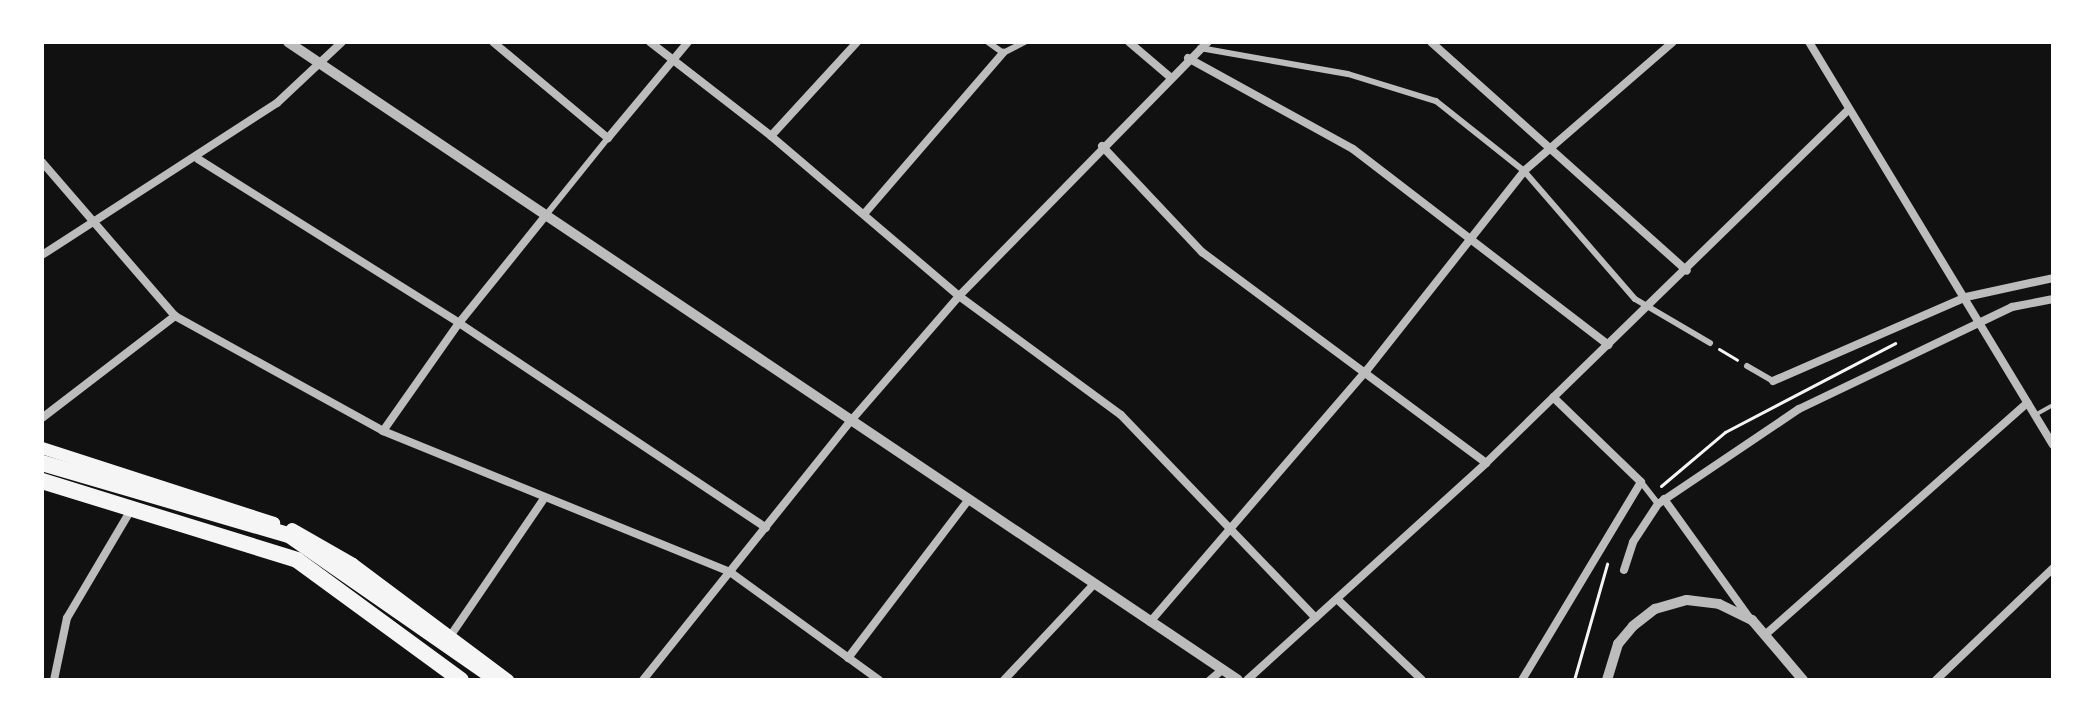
<!DOCTYPE html>
<style>
body{margin:0}
#map{position:relative;width:2095px;height:722px;overflow:hidden;background:#111;font-family:"Archivo Narrow",sans-serif}
div>[style]{position:absolute}
[style*='--x']{left:calc(var(--x)*1px);top:calc(var(--y)*1px);width:calc(var(--w)*1px);rotate:calc(var(--a)*1deg)}
.path>*{height:3px;margin:-1.5px;padding:0 1.5px;transform-origin:1.5px;border-radius:1.5px;background:#f5f5f5}
.service>*{height:4px;margin:-2px;padding:0 2px;transform-origin:2px;border-radius:2px;background:#bcbcbc}
.pedestrian>*{height:6px;margin:-3px;padding:0 3px;transform-origin:3px;border-radius:3px;background:#bcbcbc}
.minor>*{height:8px;margin:-4px;padding:0 4px;transform-origin:4px;border-radius:4px;background:#bcbcbc}
.tertiary>*{height:10px;margin:-5px;padding:0 5px;transform-origin:5px;border-radius:5px;background:#bcbcbc}
.secondary>*{height:12px;margin:-6px;padding:0 6px;transform-origin:6px;border-radius:6px;background:#f5f5f5}
.motorway>*{height:16px;margin:-8px;padding:0 8px;transform-origin:8px;border-radius:8px;background:#f5f5f5}
span{translate:-50% -50%;white-space:nowrap;text-align:center;line-height:1.15;-webkit-text-stroke:6px #fff;paint-order:stroke}
.frame{position:absolute;inset:0;border:44px solid #fff;pointer-events:none}
</style>
<div id="map">
<div class="path">
<div style="--x:1719;--y:349;--w:21;--a:31"></div>
<div style="--x:1661;--y:486;--w:84;--a:-40.2"></div>
<div style="--x:1725;--y:432;--w:192;--a:-27.6"></div>
<div style="--x:1574;--y:680;--w:121;--a:-74.1"></div>
</div>
<div class="service">
<div style="--x:2035;--y:415;--w:21;--a:-29"></div>
</div>
<div class="pedestrian">
<div style="--x:988;--y:42;--w:19;--a:36"></div>
<div style="--x:1003;--y:53;--w:25;--a:-27"></div>
<div style="--x:1200;--y:48;--w:150;--a:10"></div>
<div style="--x:1348;--y:74;--w:92;--a:17.1"></div>
<div style="--x:1436;--y:101;--w:112;--a:38.5"></div>
<div style="--x:1524;--y:171;--w:169;--a:49.1"></div>
<div style="--x:1635;--y:299;--w:87;--a:30.4"></div>
<div style="--x:546;--y:215;--w:99;--a:-51.2"></div>
<div style="--x:1747;--y:366;--w:30;--a:30"></div>
<div style="--x:1641;--y:482;--w:28;--a:52"></div>
</div>
<div class="minor">
<div style="--x:493;--y:42;--w:150;--a:39.9"></div>
<div style="--x:608;--y:138;--w:125;--a:-50.2"></div>
<div style="--x:650;--y:42;--w:153;--a:37.8"></div>
<div style="--x:771;--y:136;--w:247;--a:40.4"></div>
<div style="--x:959;--y:296;--w:201;--a:36.3"></div>
<div style="--x:1121;--y:415;--w:281;--a:46.2"></div>
<div style="--x:1129;--y:42;--w:54;--a:40.5"></div>
<div style="--x:1431;--y:42;--w:343;--a:41.8"></div>
<div style="--x:1809;--y:42;--w:471;--a:58.8"></div>
<div style="--x:1188;--y:58;--w:188;--a:28.9"></div>
<div style="--x:1353;--y:149;--w:322;--a:37.5"></div>
<div style="--x:771;--y:136;--w:127;--a:-47.5"></div>
<div style="--x:1102;--y:146;--w:146;--a:46.7"></div>
<div style="--x:1202;--y:252;--w:354;--a:36.6"></div>
<div style="--x:198;--y:159;--w:308;--a:32.1"></div>
<div style="--x:459;--y:323;--w:369;--a:33.7"></div>
<div style="--x:42;--y:162;--w:203;--a:49.2"></div>
<div style="--x:175;--y:316;--w:238;--a:28.9"></div>
<div style="--x:383;--y:431;--w:375;--a:22.1"></div>
<div style="--x:730;--y:572;--w:184;--a:35.9"></div>
<div style="--x:864;--y:214;--w:213;--a:-49.2"></div>
<div style="--x:42;--y:255;--w:280;--a:-32.9"></div>
<div style="--x:277;--y:103;--w:89;--a:-43.2"></div>
<div style="--x:1773;--y:381;--w:210;--a:-23.5"></div>
<div style="--x:1966;--y:297;--w:89;--a:-12.3"></div>
<div style="--x:42;--y:418;--w:168;--a:-37.5"></div>
<div style="--x:383;--y:431;--w:132;--a:-54.9"></div>
<div style="--x:459;--y:323;--w:139;--a:-51.1"></div>
<div style="--x:1664;--y:499;--w:149;--a:54.3"></div>
<div style="--x:1624;--y:570;--w:29;--a:-72"></div>
<div style="--x:1633;--y:542;--w:45;--a:-56.7"></div>
<div style="--x:1658;--y:504;--w:170;--a:-34"></div>
<div style="--x:1799;--y:409;--w:236;--a:-25.6"></div>
<div style="--x:2012;--y:307;--w:42;--a:-11"></div>
<div style="--x:1337;--y:599;--w:117;--a:43.6"></div>
<div style="--x:1150;--y:622;--w:333;--a:-49.3"></div>
<div style="--x:1367;--y:370;--w:253;--a:-51.7"></div>
<div style="--x:1524;--y:171;--w:197;--a:-40.9"></div>
<div style="--x:1766;--y:634;--w:349;--a:-41.5"></div>
<div style="--x:451;--y:635;--w:163;--a:-55.7"></div>
<div style="--x:848;--y:658;--w:196;--a:-52.7"></div>
<div style="--x:54;--y:680;--w:63;--a:-78.2"></div>
<div style="--x:67;--y:618;--w:122;--a:-59.4"></div>
<div style="--x:643;--y:680;--w:329;--a:-51.3"></div>
<div style="--x:849;--y:423;--w:168;--a:-49.1"></div>
<div style="--x:959;--y:296;--w:356;--a:-45.6"></div>
<div style="--x:1004;--y:680;--w:133;--a:-46.8"></div>
<div style="--x:1210;--y:680;--w:17;--a:-40"></div>
<div style="--x:1247;--y:680;--w:323;--a:-42.2"></div>
<div style="--x:1486;--y:463;--w:507;--a:-44.28"></div>
<div style="--x:1522;--y:680;--w:231;--a:-59"></div>
<div style="--x:1641;--y:482;--w:122;--a:-136"></div>
<div style="--x:1936;--y:680;--w:162;--a:-43.7"></div>
</div>
<div class="tertiary">
<div style="--x:288;--y:42;--w:1144;--a:33.88"></div>
<div style="--x:1607;--y:680;--w:38;--a:-73"></div>
<div style="--x:1618;--y:644;--w:23;--a:-50"></div>
<div style="--x:1633;--y:626;--w:28;--a:-38"></div>
<div style="--x:1655;--y:609;--w:33;--a:-16"></div>
<div style="--x:1687;--y:600;--w:32;--a:7"></div>
<div style="--x:1719;--y:604;--w:37;--a:26"></div>
<div style="--x:1752;--y:620;--w:79;--a:49.6"></div>
</div>
<div class="secondary">
<div style="--x:42;--y:448;--w:244;--a:17.9"></div>
<div style="--x:292;--y:529;--w:70;--a:29.8"></div>
<div style="--x:353;--y:564;--w:194;--a:36.8"></div>
</div>
<div class="motorway">
<div style="--x:42;--y:463;--w:257;--a:16.3"></div>
<div style="--x:289;--y:535;--w:254;--a:34.8"></div>
<div style="--x:42;--y:481;--w:267;--a:17.2"></div>
<div style="--x:297;--y:560;--w:203;--a:36.2"></div>
</div>
<div class="frame"></div>
</div>
